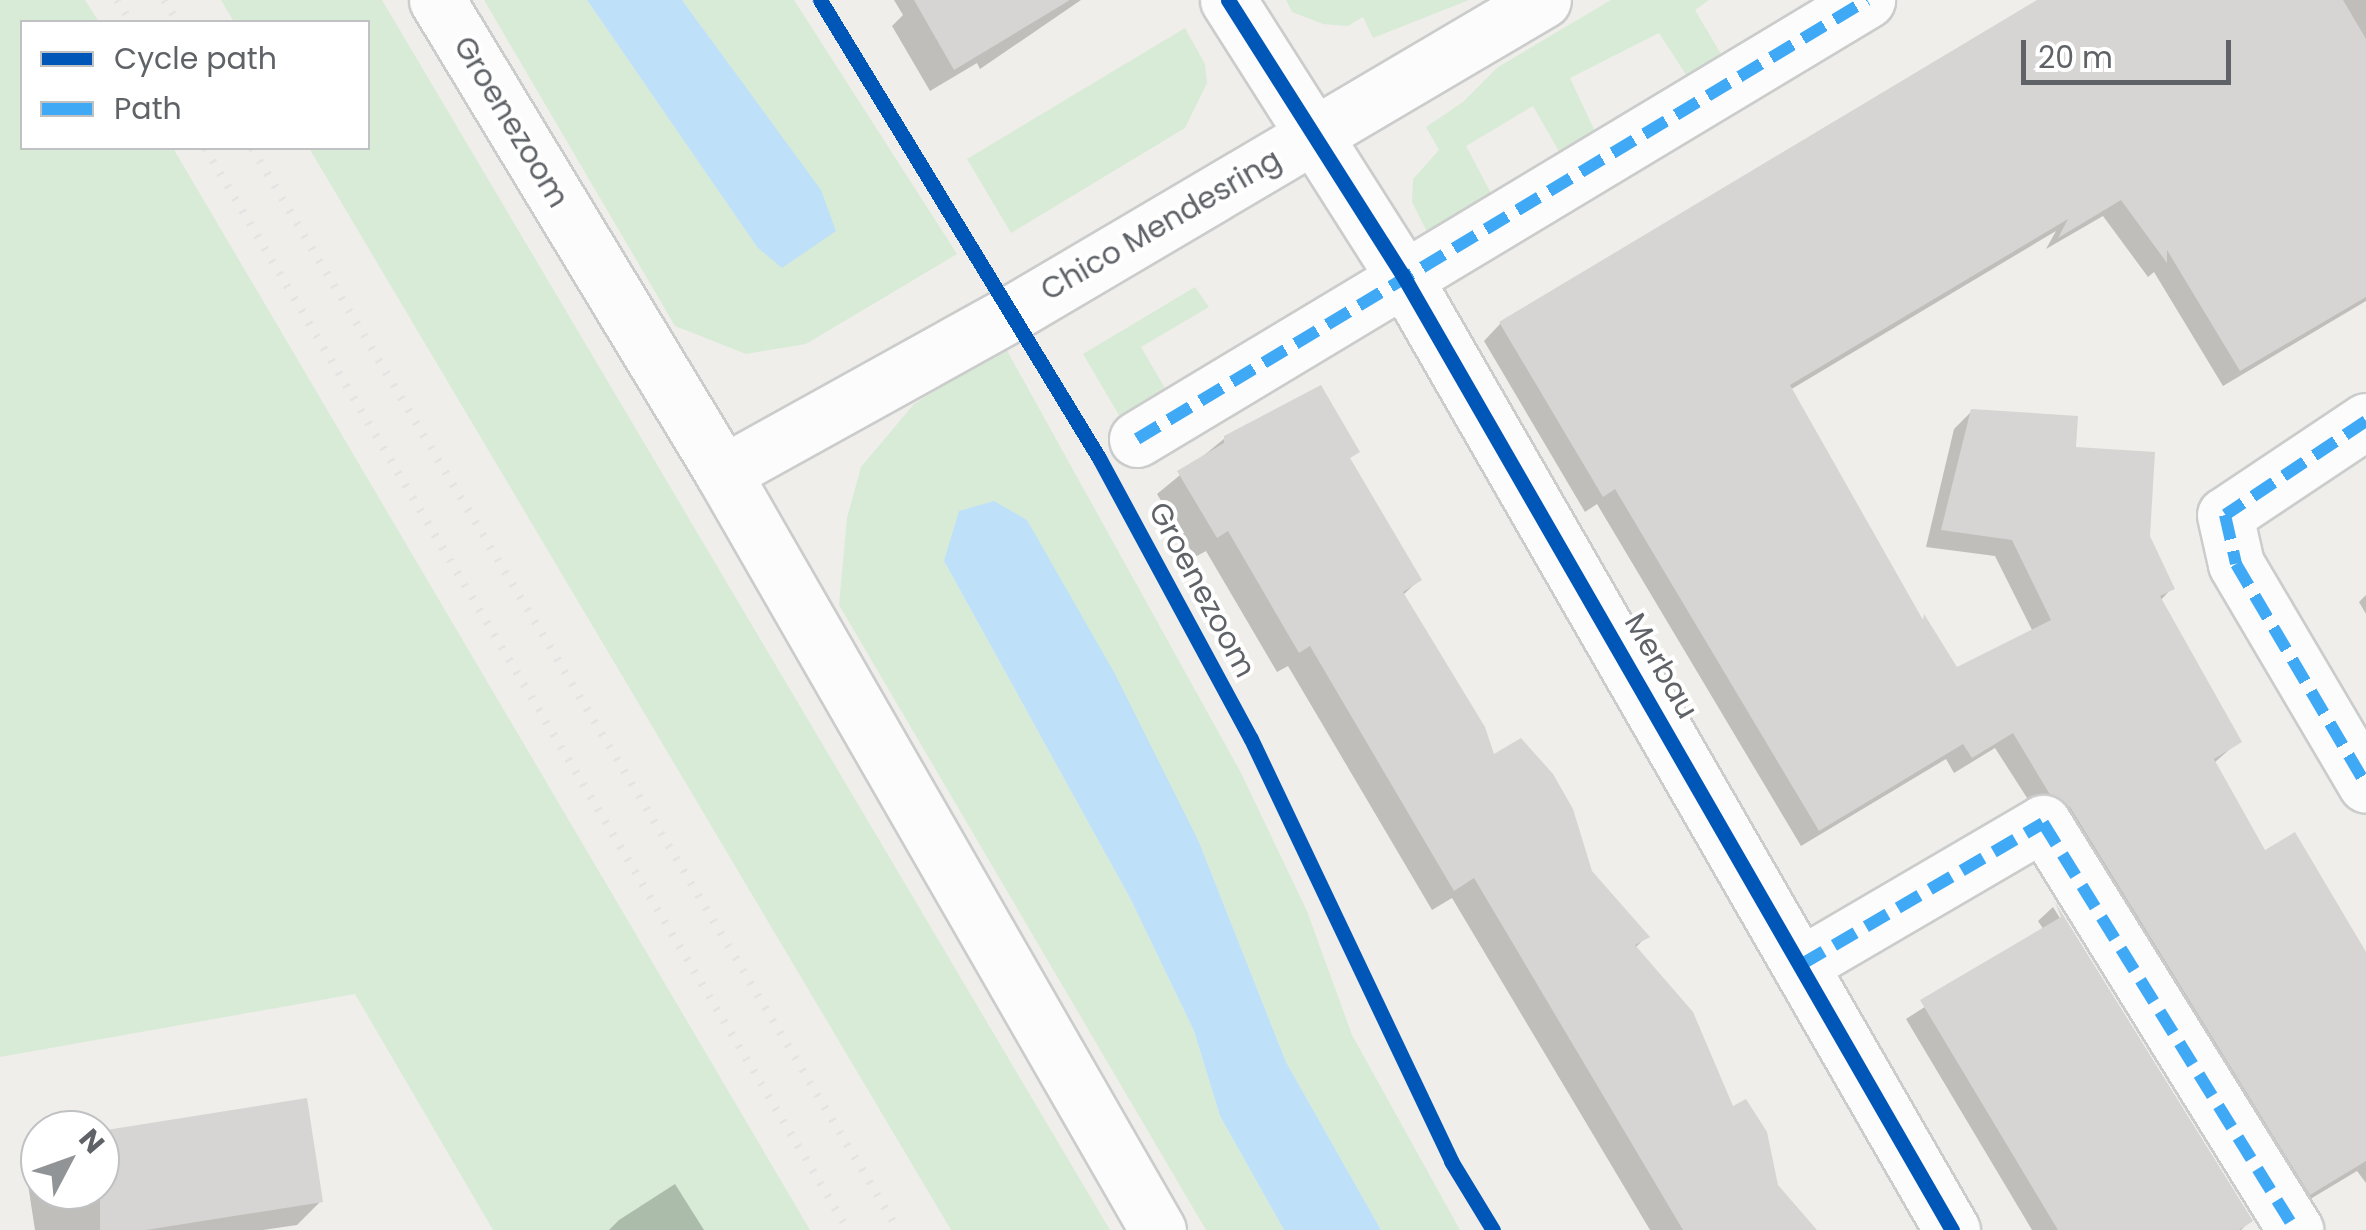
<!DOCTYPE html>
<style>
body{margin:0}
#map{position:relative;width:2366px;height:1230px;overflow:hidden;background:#efeeea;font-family:Poppins,sans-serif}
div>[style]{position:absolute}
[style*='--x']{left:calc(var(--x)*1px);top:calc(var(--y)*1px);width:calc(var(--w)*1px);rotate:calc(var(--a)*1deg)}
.green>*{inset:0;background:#d8ebd6}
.water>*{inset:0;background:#bfe0f9}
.shadow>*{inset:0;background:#0003}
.building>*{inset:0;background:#d6d5d3}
.roads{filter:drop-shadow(2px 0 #cbcccc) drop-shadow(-2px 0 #cbcccc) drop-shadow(0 2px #cbcccc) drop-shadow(0 -2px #cbcccc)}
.minor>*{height:55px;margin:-27.5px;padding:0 27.5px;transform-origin:27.5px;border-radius:27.5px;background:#fdfcfc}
.rail>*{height:8px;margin-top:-4px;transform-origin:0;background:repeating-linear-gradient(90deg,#e4e4e4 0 2.5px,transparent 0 14.5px)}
.quiet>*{height:12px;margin-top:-6px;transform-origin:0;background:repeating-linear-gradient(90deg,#3fa9f5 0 25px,transparent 0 37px)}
.cycleway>*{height:15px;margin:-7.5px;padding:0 7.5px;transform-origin:7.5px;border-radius:7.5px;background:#0057b8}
span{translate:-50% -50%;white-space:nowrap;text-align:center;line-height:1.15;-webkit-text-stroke:8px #fff;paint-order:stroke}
.street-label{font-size:30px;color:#5f6368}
.legend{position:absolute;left:20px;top:20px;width:350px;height:130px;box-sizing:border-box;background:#fff;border:2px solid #bfc1c3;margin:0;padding:12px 18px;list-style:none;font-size:30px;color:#5f6368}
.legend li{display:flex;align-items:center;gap:20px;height:50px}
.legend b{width:50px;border:2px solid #bfc1c3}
.north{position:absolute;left:20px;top:1110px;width:100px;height:100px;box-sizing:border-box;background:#fff;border:2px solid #bfc1c3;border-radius:50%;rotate:49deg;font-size:28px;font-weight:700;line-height:40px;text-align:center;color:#5f6368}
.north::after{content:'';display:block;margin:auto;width:35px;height:45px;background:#919496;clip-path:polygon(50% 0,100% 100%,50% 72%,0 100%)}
.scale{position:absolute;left:2021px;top:40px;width:210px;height:45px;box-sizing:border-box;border:5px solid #5f6368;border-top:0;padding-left:12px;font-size:30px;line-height:35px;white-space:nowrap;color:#5f6368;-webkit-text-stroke:8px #fff;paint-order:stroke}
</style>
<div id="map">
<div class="green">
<div style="clip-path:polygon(0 0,85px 0,99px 22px,22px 22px,22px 148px,173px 148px,810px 1230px,493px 1230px,355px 994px,0 1057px)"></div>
<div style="clip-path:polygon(221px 0,382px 0,1110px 1230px,951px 1230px,309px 148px,368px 148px,368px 22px,234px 22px)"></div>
<div style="clip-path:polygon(484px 0,587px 0,757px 247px,835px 230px,820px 190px,682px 0,794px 0,957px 254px,806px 344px,746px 354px,675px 326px)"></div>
<div style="clip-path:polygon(1286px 0,1469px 0,1373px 38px,1363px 17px,1348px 26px,1323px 24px,1292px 12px)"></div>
<div style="clip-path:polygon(1611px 0,1709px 0,1695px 10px,1725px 61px,1692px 84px,1659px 33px,1570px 78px,1599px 140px,1561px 155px,1533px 106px,1466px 146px,1492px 195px,1428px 234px,1412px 202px,1413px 179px,1439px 150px,1426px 127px,1463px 102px,1498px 67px)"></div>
<div style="clip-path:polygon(1185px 28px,1205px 64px,1207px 83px,1185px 128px,1011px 233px,967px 159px)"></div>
<div style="clip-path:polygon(1195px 287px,1209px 307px,1141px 347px,1169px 395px,1123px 422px,1083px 354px)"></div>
<div style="clip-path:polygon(1005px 347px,1240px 771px,1307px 911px,1352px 1035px,1460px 1230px,1381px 1230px,1286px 1062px,1199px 842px,1027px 520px,944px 561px,1130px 898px,1194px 1031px,1220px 1116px,1284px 1230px,1206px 1230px,839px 605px,847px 518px,861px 467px,914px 404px)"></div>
</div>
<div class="water">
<div style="clip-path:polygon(587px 0,682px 0,821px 190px,836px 231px,782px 268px,757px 247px)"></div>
<div style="clip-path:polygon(994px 501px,1027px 520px,1115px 674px,1199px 842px,1286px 1062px,1381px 1230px,1284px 1230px,1220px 1116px,1194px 1031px,1130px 898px,944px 561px,959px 511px)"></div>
</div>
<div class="shadow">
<div style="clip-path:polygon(894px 0,1081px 0,980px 69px,977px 63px,930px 91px,892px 26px,903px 15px)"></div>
<div style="clip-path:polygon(2044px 0,2366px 0,2366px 301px,2223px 386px,2154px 272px,2148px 277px,2103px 216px,2046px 249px,2056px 231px,1790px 390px,1921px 621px,1956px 671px,2033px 632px,1995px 556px,1926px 547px,1954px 429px,1972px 411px,2073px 450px,2147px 537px,2172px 588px,2160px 601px,2239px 741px,2214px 763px,2264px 854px,2366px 957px,2366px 1183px,2357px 1171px,2292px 1210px,1995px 748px,1954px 773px,1946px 759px,1801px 846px,1597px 504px,1585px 512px,1484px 341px,1500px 324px)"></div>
<div style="clip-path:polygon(1225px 438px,1357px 451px,1348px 460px,1419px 580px,1402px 596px,1493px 757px,1646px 937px,1635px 948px,1776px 1187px,1813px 1230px,1650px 1230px,1452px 898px,1432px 910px,1288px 666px,1277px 672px,1206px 551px,1195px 557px,1157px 494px)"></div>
<div style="clip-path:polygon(2366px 595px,2366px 614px,2359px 602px)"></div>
<div style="clip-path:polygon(2053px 907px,2250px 1221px,2241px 1230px,2032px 1230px,1906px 1019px,2044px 930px,2038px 921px)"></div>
<div style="clip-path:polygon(100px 1134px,321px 1201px,297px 1225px,263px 1230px,35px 1230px,25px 1165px,40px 1150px,40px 1190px,100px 1190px)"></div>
<div style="clip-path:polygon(675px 1184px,704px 1230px,609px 1230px,619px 1220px)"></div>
</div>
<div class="building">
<div style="clip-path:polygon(914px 0,1070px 0,954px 70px)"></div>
<div style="clip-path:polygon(2037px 0,2343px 0,2366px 39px,2366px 297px,2240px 371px,2167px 250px,2167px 263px,2121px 200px,2058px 238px,2068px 219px,1790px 385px,1923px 620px,1924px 614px,1957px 667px,2051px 620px,2012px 540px,1941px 530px,1971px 409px,2078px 416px,2076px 447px,2155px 452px,2150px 536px,2175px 589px,2160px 596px,2242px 742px,2214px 759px,2265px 850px,2295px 832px,2366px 952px,2366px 1161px,2310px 1195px,2070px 807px,2049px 793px,2013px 733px,1972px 758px,1963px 744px,1819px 831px,1615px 489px,1603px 497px,1499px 322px)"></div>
<div style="clip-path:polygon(1321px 385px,1360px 452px,1350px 458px,1422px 580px,1403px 592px,1485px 727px,1494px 754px,1521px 738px,1553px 774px,1573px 809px,1592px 871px,1650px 937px,1635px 945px,1693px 1012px,1733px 1106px,1746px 1099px,1767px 1132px,1778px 1185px,1817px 1230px,1683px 1230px,1474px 878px,1454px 891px,1310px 646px,1299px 653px,1228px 531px,1217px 538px,1177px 471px,1224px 443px,1224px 436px)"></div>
<div style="clip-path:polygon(2055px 902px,2253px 1221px,2239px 1230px,2058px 1230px,1920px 1000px,2061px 917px)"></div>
<div style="clip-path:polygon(307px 1098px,323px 1202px,146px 1230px,100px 1230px,100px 1131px)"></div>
</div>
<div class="roads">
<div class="minor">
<div style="--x:437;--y:0;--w:553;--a:58.84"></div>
<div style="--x:723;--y:473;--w:873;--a:60.12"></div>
<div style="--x:1228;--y:0;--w:325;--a:57.6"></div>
<div style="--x:1402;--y:274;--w:1103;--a:60.09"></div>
<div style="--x:2366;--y:421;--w:169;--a:146.3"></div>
<div style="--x:2225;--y:515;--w:50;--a:77.3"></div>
<div style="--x:2236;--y:564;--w:256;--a:59.5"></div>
<div style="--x:1137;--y:439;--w:852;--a:-31.02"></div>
<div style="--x:723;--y:473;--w:333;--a:-29"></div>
<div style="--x:1014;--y:312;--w:614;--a:-30.53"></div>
<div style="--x:1802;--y:964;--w:279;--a:-30.3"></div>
<div style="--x:2043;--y:823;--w:479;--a:58.2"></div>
</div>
</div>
<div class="rail">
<div style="--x:117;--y:0;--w:26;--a:58"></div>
<div style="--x:164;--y:0;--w:26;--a:58"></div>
<div style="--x:205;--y:148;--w:1259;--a:59.28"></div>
<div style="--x:252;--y:148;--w:1260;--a:59.16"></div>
</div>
<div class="quiet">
<div style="--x:2366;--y:421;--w:169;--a:146.3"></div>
<div style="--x:2225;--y:515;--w:50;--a:77.3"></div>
<div style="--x:2236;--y:564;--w:256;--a:59.5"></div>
<div style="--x:1137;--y:439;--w:852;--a:-31.02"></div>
<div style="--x:1802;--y:964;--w:279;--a:-30.3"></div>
<div style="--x:2043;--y:823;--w:479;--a:58.2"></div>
</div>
<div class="cycleway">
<div style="--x:820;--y:0;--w:536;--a:58.65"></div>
<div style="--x:1099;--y:458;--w:319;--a:61.6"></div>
<div style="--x:1251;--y:739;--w:467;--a:64.6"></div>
<div style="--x:1451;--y:1161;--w:81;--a:58.7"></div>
<div style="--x:1228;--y:0;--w:325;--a:57.6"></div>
<div style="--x:1402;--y:274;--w:1103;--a:60.09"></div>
</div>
<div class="street-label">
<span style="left:511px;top:122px;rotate:59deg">Groenezoom</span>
<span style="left:1161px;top:225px;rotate:-30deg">Chico Mendesring</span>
<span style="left:1202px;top:590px;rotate:62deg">Groenezoom</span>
<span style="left:1661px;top:666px;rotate:60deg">Merbau</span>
</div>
<ul class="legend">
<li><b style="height:12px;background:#0057b8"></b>Cycle path</li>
<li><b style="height:12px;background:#3fa9f5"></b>Path</li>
</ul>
<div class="north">N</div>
<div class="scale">20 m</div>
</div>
